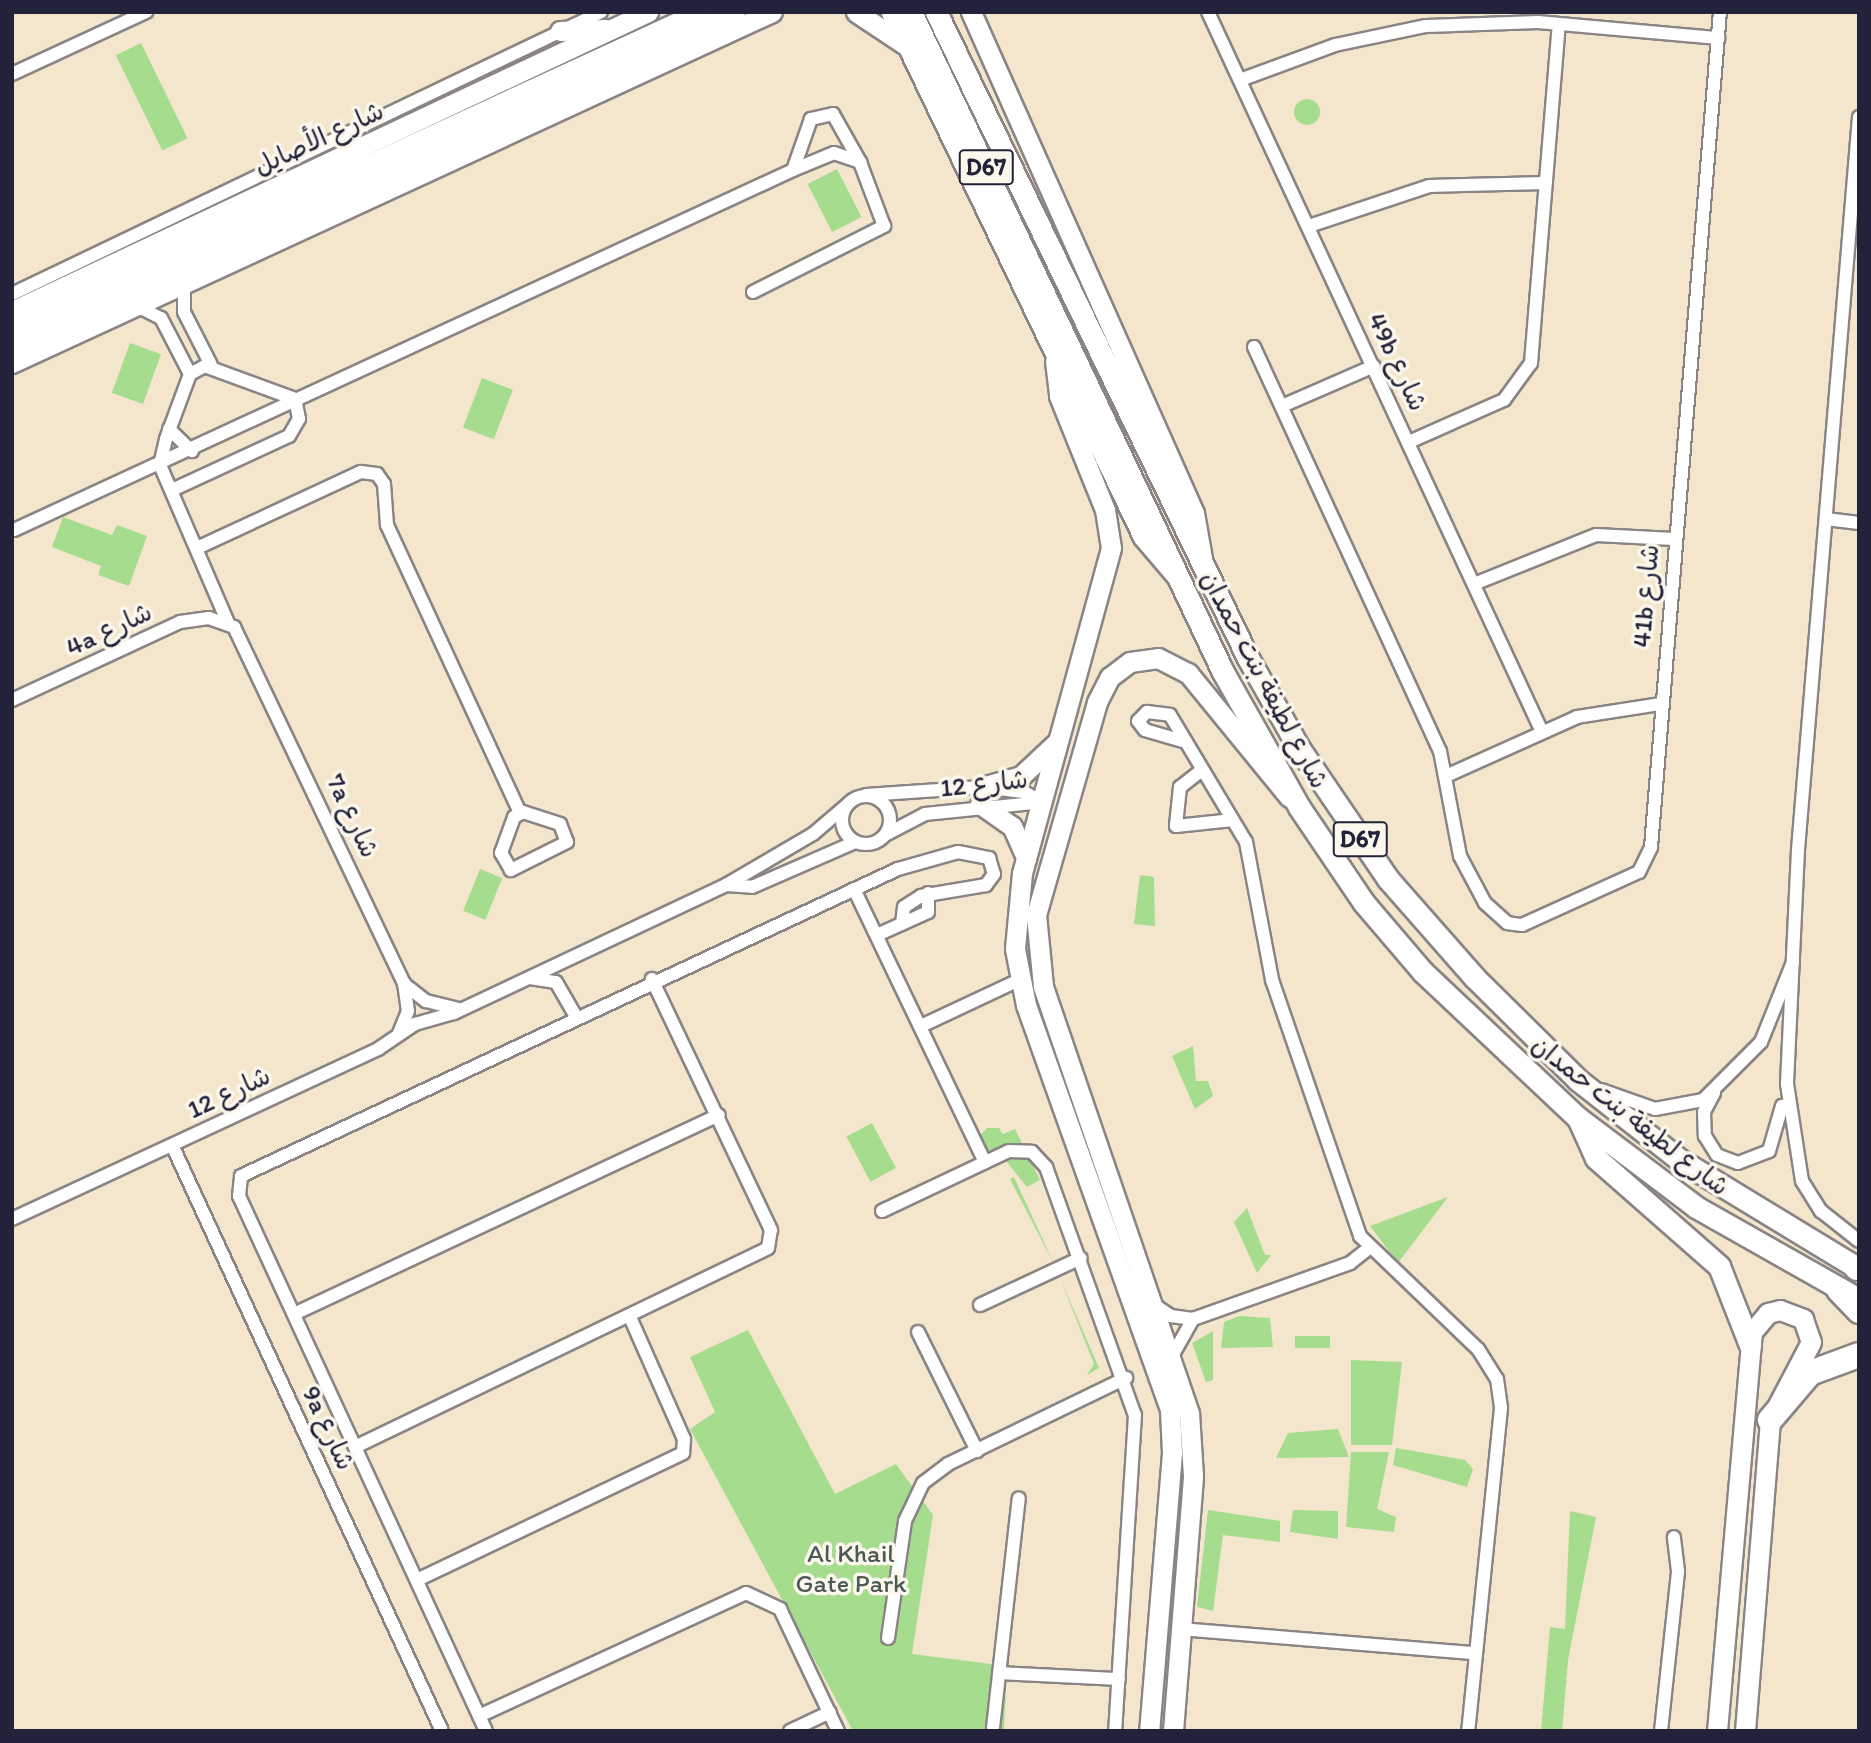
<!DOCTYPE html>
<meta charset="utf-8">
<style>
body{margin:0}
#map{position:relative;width:1871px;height:1743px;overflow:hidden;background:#f3e6cc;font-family:Itim,"Playpen Sans Arabic",sans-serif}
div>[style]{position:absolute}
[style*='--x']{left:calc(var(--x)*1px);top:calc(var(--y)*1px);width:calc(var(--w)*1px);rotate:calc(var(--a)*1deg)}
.green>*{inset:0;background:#a6dc8d;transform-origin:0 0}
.round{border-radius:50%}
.roads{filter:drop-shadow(2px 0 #8a8484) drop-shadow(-2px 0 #8a8484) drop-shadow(0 2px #8a8484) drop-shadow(0 -2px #8a8484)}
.street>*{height:12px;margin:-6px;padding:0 6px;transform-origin:6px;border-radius:6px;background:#fff}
.street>.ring{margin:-6px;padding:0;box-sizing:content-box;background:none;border:12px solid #fff;border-radius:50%}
.secondary>*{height:19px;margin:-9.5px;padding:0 9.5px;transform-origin:9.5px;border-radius:9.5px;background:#fff}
.primary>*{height:21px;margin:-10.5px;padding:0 10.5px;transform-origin:10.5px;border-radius:10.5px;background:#fff}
.highway>*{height:24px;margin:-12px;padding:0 12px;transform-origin:12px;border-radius:12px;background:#fff}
span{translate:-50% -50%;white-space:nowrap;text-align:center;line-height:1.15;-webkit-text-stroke:7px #fbf7ec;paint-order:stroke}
.shield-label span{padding:2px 5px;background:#fbf7ec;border:2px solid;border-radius:5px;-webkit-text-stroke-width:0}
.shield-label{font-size:24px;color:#22223b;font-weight:700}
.street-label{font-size:26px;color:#22223b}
.park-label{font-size:26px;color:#4a5a54}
.frame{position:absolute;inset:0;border:14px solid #22223b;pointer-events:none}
</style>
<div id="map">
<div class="green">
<div style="left:141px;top:43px;width:106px;height:28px;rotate:64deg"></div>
<div class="round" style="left:1294px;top:99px;width:26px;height:26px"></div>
<div style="left:837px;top:169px;width:54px;height:33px;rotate:63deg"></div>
<div style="left:130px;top:343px;width:33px;height:53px;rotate:20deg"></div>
<div style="left:482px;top:378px;width:33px;height:53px;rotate:21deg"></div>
<div style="clip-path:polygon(63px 517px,112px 535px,117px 525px,147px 536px,129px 586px,98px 575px,101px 566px,52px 547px)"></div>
<div style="left:480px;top:869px;width:24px;height:45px;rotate:22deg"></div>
<div style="clip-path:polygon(1140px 875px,1154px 877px,1155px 926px,1134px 924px)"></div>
<div style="clip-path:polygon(1193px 1046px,1196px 1081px,1208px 1081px,1213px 1096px,1195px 1109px,1172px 1056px)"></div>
<div style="left:872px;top:1123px;width:51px;height:29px;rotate:62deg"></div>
<div style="clip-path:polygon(987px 1128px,999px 1128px,1003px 1134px,1015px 1129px,1040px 1180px,1027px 1187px,1007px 1162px,990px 1166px,977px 1139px)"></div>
<div style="clip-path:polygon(1014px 1177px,1054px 1264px,1010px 1179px)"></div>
<div style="clip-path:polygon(1448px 1197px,1398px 1263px,1370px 1226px)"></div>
<div style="clip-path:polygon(1247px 1208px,1265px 1255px,1271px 1255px,1257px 1273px,1234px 1222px)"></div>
<div style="clip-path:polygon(1060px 1278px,1099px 1368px,1087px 1375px,1094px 1364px)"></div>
<div style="clip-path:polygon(1239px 1316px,1270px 1318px,1273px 1347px,1221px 1348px,1224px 1322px)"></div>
<div style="clip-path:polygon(748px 1330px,835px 1494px,896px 1464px,933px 1515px,912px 1654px,1007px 1666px,1004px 1731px,853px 1731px,690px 1429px,715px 1412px,690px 1357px)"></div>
<div style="clip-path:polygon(1213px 1331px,1213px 1380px,1206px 1382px,1192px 1343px)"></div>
<div style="left:1295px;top:1336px;width:35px;height:12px"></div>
<div style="clip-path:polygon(1351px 1360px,1402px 1362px,1392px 1445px,1351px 1445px)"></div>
<div style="clip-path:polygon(1338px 1429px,1349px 1457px,1276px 1458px,1288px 1433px)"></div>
<div style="clip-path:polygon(1396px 1448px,1465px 1460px,1473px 1469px,1467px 1487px,1393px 1465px)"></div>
<div style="clip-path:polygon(1351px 1452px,1389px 1452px,1377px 1509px,1396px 1517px,1394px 1532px,1346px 1527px)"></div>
<div style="clip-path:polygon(1208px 1510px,1280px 1521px,1280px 1542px,1223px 1535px,1213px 1611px,1197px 1607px)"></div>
<div style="clip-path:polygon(1293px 1510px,1338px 1511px,1338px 1539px,1290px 1532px)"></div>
<div style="clip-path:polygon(1570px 1511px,1596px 1517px,1568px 1660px,1562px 1731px,1541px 1731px,1550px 1627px,1565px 1629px)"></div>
</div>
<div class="roads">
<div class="street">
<div style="--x:1208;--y:12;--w:794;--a:65.11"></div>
<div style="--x:12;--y:74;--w:148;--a:-24.8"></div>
<div style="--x:1240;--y:80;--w:101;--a:-20.2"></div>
<div style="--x:1335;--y:45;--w:93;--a:-11.8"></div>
<div style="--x:1426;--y:26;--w:112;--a:-2"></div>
<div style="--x:1538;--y:22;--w:181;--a:5.1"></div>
<div style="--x:1859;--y:117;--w:736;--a:94.76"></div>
<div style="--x:1798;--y:850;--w:234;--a:92.7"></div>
<div style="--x:1787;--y:1084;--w:98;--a:81.2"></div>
<div style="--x:1802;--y:1181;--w:36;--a:58"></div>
<div style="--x:1821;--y:1211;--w:48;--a:38.3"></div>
<div style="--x:1309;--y:226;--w:126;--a:-18.4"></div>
<div style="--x:1429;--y:186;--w:117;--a:-1.5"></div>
<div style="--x:184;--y:283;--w:29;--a:90"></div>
<div style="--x:184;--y:312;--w:59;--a:63"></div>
<div style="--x:753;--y:292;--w:147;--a:-26.7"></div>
<div style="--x:884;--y:226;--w:68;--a:-110.6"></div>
<div style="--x:860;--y:162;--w:55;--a:-119.4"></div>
<div style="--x:833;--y:114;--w:23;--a:167"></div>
<div style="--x:811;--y:119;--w:54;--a:109.4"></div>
<div style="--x:12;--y:294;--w:653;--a:-25.58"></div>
<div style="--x:137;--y:306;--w:27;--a:27"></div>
<div style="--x:161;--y:318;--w:63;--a:62.6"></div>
<div style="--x:1254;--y:347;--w:445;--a:65.3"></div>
<div style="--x:1440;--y:751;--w:107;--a:79.2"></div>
<div style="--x:1460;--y:856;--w:53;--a:62"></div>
<div style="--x:1485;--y:903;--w:30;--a:42"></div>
<div style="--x:1507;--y:923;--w:15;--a:8"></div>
<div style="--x:1522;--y:925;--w:128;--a:-24.4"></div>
<div style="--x:1639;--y:872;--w:28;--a:-64"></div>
<div style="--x:1651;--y:847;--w:838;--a:-85.28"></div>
<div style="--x:1282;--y:406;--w:100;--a:-23.5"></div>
<div style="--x:169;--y:429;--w:32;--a:44"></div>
<div style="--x:1409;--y:442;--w:104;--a:-23.9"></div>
<div style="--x:1504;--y:400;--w:46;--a:-53.9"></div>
<div style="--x:1531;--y:363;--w:340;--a:-85.3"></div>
<div style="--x:172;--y:490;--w:129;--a:-24.8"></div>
<div style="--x:289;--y:436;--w:20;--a:-60"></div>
<div style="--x:299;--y:419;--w:20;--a:-101"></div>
<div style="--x:295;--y:399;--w:96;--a:-159.9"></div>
<div style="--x:205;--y:366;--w:17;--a:152"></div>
<div style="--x:190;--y:374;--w:69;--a:110.3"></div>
<div style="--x:166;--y:439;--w:27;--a:103"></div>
<div style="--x:160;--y:465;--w:172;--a:66.7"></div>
<div style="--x:1826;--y:519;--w:33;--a:7"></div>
<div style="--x:14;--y:530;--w:858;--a:-24.8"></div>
<div style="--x:793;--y:170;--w:44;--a:-22.5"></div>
<div style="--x:834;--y:153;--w:28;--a:19"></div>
<div style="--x:197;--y:548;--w:181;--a:-24.9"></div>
<div style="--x:361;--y:472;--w:16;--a:7"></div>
<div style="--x:377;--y:474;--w:12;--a:55"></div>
<div style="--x:384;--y:484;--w:41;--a:85.8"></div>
<div style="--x:387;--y:525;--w:317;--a:65.2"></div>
<div style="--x:1474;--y:584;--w:131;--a:-21.9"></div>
<div style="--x:1596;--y:535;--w:78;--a:2.9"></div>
<div style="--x:12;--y:700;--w:185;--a:-24.9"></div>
<div style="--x:180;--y:622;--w:29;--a:-8"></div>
<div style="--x:209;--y:618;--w:27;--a:20"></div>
<div style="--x:234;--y:627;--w:395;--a:64.5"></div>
<div style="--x:404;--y:983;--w:28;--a:82"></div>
<div style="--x:408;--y:1011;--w:24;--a:112"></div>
<div style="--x:1186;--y:742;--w:43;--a:-163.7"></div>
<div style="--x:1145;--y:730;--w:11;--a:-128"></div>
<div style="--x:1138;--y:721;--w:13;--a:-45"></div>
<div style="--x:1147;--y:712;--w:23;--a:7"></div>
<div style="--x:1170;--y:715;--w:148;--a:59.1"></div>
<div style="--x:1246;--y:842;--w:140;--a:79.3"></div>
<div style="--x:1272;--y:980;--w:271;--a:71"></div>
<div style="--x:1360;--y:1236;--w:163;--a:43.8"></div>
<div style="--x:1478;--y:1349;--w:36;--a:58"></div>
<div style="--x:1497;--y:1379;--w:29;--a:82"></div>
<div style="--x:1501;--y:1408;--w:325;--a:95.8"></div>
<div style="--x:1202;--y:770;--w:28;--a:142"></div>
<div style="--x:1180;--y:787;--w:39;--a:96"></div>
<div style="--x:1176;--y:826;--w:57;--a:-6"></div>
<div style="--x:1446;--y:776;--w:144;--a:-24.2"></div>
<div style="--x:1577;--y:717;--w:84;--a:-8.9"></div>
<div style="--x:866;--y:795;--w:116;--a:-3.9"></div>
<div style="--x:982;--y:787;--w:42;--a:6.8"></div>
<div style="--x:1024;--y:792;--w:21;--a:28"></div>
<div class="ring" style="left:842px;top:796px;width:36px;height:36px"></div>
<div style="--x:523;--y:812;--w:39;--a:18"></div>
<div style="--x:560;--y:824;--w:19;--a:69"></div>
<div style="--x:567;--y:842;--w:63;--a:153.4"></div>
<div style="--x:511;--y:870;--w:20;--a:-120"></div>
<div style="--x:501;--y:853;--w:38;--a:-70"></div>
<div style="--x:514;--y:817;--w:10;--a:-29"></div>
<div style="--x:885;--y:835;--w:45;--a:-27.7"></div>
<div style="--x:925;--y:814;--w:119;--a:-5.8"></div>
<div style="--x:726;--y:885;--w:26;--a:4"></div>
<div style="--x:752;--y:887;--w:112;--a:-23.6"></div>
<div style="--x:854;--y:889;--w:303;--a:64.4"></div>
<div style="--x:877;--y:935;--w:56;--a:-24.3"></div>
<div style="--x:928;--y:912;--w:19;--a:-90"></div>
<div style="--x:530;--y:978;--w:26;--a:9"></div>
<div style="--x:556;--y:982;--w:39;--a:60"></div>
<div style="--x:404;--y:984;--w:28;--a:38"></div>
<div style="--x:426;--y:1001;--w:34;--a:14"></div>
<div style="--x:921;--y:1026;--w:108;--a:-25.1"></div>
<div style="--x:1601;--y:1090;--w:57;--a:19.4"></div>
<div style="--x:1655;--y:1109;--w:49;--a:-10.6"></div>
<div style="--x:1703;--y:1100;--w:82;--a:-45"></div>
<div style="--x:1761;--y:1042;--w:86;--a:-68.2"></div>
<div style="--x:1714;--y:1093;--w:21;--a:118"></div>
<div style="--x:1704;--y:1112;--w:24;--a:88"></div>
<div style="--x:1705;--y:1136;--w:22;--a:58"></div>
<div style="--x:1717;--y:1155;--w:22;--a:21"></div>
<div style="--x:1738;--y:1163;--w:33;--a:-21"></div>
<div style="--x:1769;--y:1151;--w:47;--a:-73.9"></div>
<div style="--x:172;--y:1145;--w:645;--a:65.26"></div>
<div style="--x:882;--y:1211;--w:140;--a:-25.3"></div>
<div style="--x:1009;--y:1151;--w:23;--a:2"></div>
<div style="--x:1032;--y:1152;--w:21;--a:47"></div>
<div style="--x:1046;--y:1167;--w:263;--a:70.3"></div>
<div style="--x:1135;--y:1415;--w:317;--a:93.6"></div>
<div style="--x:12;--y:1219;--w:404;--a:-24.9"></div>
<div style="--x:378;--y:1049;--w:45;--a:-34"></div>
<div style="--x:415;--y:1024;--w:41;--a:-15.8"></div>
<div style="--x:454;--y:1013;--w:301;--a:-25.2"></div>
<div style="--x:726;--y:885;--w:101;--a:-30.4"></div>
<div style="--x:813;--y:834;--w:45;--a:-40.5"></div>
<div style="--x:1153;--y:1304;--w:22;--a:34"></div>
<div style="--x:1171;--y:1316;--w:22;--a:8"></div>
<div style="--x:1193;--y:1319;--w:167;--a:-19.6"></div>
<div style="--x:1350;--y:1263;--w:23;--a:-38"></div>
<div style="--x:980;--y:1305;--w:111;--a:-25"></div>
<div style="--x:294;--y:1314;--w:469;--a:-25.1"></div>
<div style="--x:918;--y:1332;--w:133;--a:63.6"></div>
<div style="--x:1172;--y:1356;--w:43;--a:-60.4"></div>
<div style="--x:355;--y:1447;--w:458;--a:-25.7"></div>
<div style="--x:768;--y:1248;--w:18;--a:-81"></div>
<div style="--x:771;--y:1230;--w:278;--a:-115.4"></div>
<div style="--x:417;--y:1580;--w:295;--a:-25.5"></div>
<div style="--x:683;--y:1453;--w:14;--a:-86"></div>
<div style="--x:684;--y:1439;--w:133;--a:-113.9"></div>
<div style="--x:1180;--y:1629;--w:296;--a:4.7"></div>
<div style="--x:888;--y:1638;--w:118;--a:-81.7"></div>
<div style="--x:905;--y:1521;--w:42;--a:-64.7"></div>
<div style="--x:923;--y:1483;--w:31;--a:-37"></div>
<div style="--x:948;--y:1464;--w:198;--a:-25.8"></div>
<div style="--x:999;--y:1673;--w:120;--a:2.9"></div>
<div style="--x:479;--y:1716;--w:294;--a:-24.7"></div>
<div style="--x:746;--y:1593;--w:38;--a:25"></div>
<div style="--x:780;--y:1609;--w:135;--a:64.6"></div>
<div style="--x:993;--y:1728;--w:231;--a:-83.6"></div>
<div style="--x:486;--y:1731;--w:589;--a:-114.78"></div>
<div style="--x:239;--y:1196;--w:20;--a:-84"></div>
<div style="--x:241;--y:1176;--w:725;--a:-25.05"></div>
<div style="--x:898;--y:869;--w:62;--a:-15.8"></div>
<div style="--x:958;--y:852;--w:32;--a:11"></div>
<div style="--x:989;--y:858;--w:17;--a:73"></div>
<div style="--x:994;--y:874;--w:14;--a:126"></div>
<div style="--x:986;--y:885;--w:66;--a:170.4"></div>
<div style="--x:921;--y:896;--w:20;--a:147"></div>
<div style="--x:904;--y:907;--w:17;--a:97"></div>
<div style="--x:790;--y:1731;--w:44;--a:-25.4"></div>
<div style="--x:1661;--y:1731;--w:161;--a:-83.9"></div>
<div style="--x:1678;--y:1571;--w:34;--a:-97"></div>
</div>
<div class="secondary">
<div style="--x:856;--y:12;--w:61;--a:33.7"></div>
<div style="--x:891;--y:12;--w:582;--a:64.36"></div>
<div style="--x:1143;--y:537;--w:52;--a:49.6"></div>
<div style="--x:971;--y:12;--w:548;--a:66.01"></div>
<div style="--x:1194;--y:513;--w:52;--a:80"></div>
<div style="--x:560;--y:31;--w:46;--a:-2.5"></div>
<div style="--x:12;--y:311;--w:703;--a:-25.18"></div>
<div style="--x:12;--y:328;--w:756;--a:-24.7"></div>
<div style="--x:12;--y:346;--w:796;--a:-24.8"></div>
<div style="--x:1055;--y:361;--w:35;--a:83"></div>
<div style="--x:1059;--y:396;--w:123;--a:68"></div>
<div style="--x:1105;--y:510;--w:38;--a:81"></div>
<div style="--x:1111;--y:548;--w:337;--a:105.3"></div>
<div style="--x:1022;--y:873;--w:76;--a:95.3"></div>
<div style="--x:1015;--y:949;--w:57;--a:78.9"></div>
<div style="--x:1026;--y:1005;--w:430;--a:70.4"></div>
<div style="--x:1170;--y:1410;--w:43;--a:87.3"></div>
<div style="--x:1172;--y:1453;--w:279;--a:94.7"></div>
<div style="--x:12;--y:363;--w:837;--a:-24.79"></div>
<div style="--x:982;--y:787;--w:41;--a:-15.8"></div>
<div style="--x:1021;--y:776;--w:48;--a:-43.3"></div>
<div style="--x:980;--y:804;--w:39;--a:35"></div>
<div style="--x:1012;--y:826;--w:35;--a:66"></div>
<div style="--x:1173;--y:1731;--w:256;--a:-85.5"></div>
<div style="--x:1193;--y:1476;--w:63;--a:-93.6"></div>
<div style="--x:1189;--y:1413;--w:451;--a:-108.9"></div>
<div style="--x:1043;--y:986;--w:71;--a:-95.6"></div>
<div style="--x:1036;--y:915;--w:222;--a:-74"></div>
<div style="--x:1097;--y:702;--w:28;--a:-63"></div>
<div style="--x:1110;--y:677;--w:25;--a:-37"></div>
<div style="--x:1130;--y:662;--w:28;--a:-8"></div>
<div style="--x:1158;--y:658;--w:34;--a:27"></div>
<div style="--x:1188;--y:673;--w:160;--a:50.8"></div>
<div style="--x:1717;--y:1731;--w:401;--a:-85"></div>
<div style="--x:1752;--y:1332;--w:25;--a:-50"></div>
<div style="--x:1768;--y:1313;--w:12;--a:-14"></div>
<div style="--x:1780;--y:1310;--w:25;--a:21"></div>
<div style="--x:1803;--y:1319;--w:24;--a:71"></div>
<div style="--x:1811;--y:1342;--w:88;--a:117.7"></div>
<div style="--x:1770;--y:1420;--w:312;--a:94.6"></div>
</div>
<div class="primary">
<div style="--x:911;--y:12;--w:730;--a:64.7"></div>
<div style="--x:1223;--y:672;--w:155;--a:60.6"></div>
<div style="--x:1299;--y:807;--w:116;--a:55.9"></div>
<div style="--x:1364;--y:903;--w:91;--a:49.5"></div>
<div style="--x:1423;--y:972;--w:213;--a:43.3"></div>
<div style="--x:1578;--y:1118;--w:148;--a:37"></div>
<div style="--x:1696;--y:1207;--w:180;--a:29.5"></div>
<div style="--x:936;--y:12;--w:717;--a:64.22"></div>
<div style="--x:1248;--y:658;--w:103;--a:60.5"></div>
<div style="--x:1299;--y:748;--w:158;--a:55.8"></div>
<div style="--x:1388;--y:879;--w:130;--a:48.7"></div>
<div style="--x:1474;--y:977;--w:146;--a:44.7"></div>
<div style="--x:1578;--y:1080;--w:130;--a:38.1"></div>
<div style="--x:1680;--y:1160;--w:210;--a:31.3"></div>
<div style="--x:1578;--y:1118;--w:44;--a:65.8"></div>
<div style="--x:1596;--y:1158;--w:164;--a:41.3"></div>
<div style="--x:1719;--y:1266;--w:85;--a:68.6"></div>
</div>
<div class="highway">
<div style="--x:1857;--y:1268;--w:2;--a:0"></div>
<div style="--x:1839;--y:1290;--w:29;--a:46"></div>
<div style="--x:1770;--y:1420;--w:62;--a:-49.6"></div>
<div style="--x:1810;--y:1373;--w:52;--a:-20.2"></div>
</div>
</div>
<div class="shield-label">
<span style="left:986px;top:167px">D67</span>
<span style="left:1360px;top:839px">D67</span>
</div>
<div class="street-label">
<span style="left:319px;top:139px;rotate:-25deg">شارع الأصايل</span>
<span style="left:1397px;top:362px;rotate:65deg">49b شارع</span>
<span style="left:1646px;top:596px;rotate:-85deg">41b شارع</span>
<span style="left:109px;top:630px;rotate:-25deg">4a شارع</span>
<span style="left:1264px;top:680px;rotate:62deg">شارع لطيفة بنت حمدان</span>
<span style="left:984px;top:784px;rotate:-6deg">شارع 12</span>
<span style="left:352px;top:816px;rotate:65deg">7a شارع</span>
<span style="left:229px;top:1093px;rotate:-25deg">شارع 12</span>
<span style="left:1630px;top:1116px;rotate:38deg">شارع لطيفة بنت حمدان</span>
<span style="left:328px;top:1428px;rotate:65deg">9a شارع</span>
</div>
<div class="park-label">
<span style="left:851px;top:1569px">Al Khail<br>Gate Park</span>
</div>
<div class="frame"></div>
</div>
